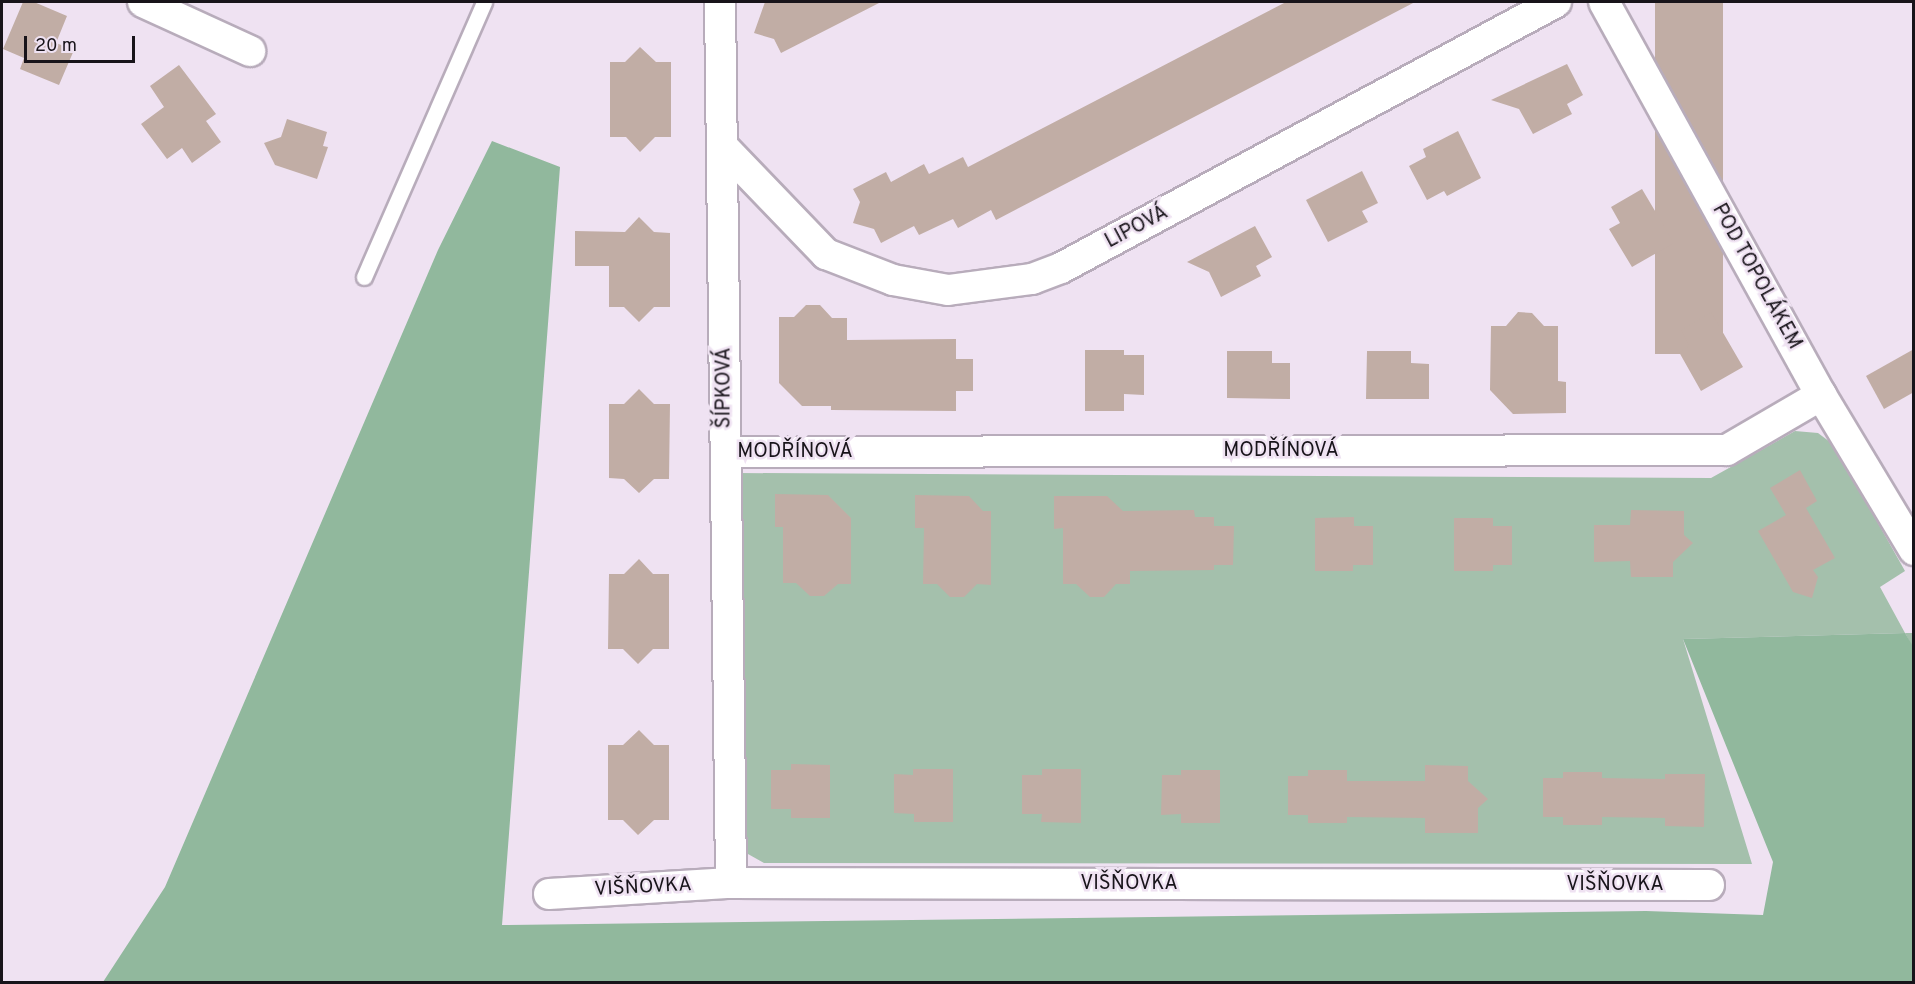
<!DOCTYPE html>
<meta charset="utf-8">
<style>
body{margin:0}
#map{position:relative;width:1915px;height:984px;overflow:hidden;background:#efe2f2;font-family:Overpass,sans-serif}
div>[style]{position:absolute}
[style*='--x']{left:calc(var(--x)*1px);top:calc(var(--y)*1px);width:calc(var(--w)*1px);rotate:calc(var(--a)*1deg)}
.green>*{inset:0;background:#a4c0ac}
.forest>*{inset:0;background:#91b89d}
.building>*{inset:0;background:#c1ada5;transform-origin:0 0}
.roads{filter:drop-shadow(2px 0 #b8acbb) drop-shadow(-2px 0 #b8acbb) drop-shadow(0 2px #b8acbb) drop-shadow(0 -2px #b8acbb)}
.lane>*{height:15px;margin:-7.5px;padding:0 7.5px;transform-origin:7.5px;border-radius:7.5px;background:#fff}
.street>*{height:30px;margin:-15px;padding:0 15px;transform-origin:15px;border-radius:15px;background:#fff}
span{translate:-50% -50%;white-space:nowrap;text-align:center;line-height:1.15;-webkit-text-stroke:5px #efe2f2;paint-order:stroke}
.street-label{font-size:20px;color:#18141a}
.frame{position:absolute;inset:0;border:3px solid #18141a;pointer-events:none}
.scale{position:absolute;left:24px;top:36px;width:111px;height:27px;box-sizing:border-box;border:3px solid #18141a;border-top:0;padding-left:8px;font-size:18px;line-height:21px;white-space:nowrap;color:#18141a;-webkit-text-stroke:4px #efe2f2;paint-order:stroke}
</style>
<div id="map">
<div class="green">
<div style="clip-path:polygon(1795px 431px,1818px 433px,1834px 445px,1905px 571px,1880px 587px,1905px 633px,1913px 633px,1913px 648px,1905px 633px,1683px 639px,1752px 864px,764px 863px,748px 854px,741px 837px,738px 473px,1711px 478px)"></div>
</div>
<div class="forest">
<div style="clip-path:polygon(492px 141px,560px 167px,502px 925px,1646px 911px,1763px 915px,1773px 862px,1683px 639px,1905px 633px,1914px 648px,1913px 982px,103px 982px,165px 887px,438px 250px)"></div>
</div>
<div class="building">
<div style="clip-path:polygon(23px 2px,34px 2px,67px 16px,56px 43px,74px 50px,59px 85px,20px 69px,24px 58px,3px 49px)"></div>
<div style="clip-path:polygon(765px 2px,881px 2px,781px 53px,774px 39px,754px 33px)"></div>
<div style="clip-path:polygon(1286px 2px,1415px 2px,996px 220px,991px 210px,958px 228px,953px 219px,919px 235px,914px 226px,881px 243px,874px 229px,853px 223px,860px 202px,853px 189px,886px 172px,891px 182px,924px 164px,929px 174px,963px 157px,968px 167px)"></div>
<div style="left:1655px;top:2px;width:68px;height:352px"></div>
<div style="clip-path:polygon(640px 47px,656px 62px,671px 62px,671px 137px,655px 137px,640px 152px,626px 137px,610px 137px,610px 62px,625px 62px)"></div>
<div style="clip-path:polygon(1567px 64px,1583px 95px,1567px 104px,1572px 114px,1533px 134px,1519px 109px,1491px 100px)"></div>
<div style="clip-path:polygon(179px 65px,216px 114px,206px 121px,221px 142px,192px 163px,182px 148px,167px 159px,141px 124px,164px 107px,150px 86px)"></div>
<div style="clip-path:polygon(287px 119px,327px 132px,323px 146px,328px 147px,317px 179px,275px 165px,264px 143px,281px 137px)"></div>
<div style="clip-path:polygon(1458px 131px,1481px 178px,1447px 196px,1444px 191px,1427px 200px,1409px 166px,1426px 157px,1423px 149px)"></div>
<div style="clip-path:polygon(1362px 171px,1378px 203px,1362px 211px,1368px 222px,1328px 242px,1306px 200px)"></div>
<div style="clip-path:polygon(1642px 189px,1674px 243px,1632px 267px,1609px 229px,1620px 223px,1611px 207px)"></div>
<div style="clip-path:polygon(639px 217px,654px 232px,670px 233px,670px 307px,654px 307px,639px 322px,624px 307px,609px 307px,609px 266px,575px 266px,575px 231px,625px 232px)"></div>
<div style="clip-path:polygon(1255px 226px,1272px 257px,1256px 266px,1261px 276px,1221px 297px,1209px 272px,1187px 262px)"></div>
<div style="clip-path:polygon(806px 305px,820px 305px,832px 318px,847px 318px,847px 340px,956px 339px,956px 359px,973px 359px,973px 391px,956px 391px,956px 411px,831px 410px,831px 406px,802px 406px,779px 383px,779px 317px,794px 317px)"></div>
<div style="clip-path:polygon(1518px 312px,1532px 313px,1544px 326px,1558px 326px,1558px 381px,1566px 382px,1566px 413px,1513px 414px,1490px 390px,1491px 326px,1506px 326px)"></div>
<div style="clip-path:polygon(1711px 312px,1743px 367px,1701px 391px,1679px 352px,1689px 346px,1681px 330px)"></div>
<div style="clip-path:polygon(1914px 349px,1914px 392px,1884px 409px,1866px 376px)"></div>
<div style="clip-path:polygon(1085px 350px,1124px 350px,1124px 355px,1144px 355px,1144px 395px,1124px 394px,1124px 411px,1085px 411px)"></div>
<div style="clip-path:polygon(1227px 351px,1272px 351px,1272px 363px,1290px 363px,1290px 399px,1227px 398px)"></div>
<div style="clip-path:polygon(1367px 351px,1411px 351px,1411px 363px,1429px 364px,1429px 399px,1366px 399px)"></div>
<div style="clip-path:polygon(639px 389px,654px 404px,670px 404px,669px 479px,654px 479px,639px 493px,624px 479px,609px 478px,609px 404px,624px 404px)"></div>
<div style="clip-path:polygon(1800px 470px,1817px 501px,1806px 508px,1835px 558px,1813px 570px,1818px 577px,1812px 598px,1793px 592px,1758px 531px,1786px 515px,1770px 488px)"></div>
<div style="clip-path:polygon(775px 494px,828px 495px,851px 518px,851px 584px,838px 584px,824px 596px,810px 596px,796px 583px,783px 583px,783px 527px,775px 527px)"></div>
<div style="clip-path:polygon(915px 495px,969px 496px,983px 511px,991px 511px,991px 585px,977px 584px,964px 597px,950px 597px,937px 584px,923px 584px,924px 528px,915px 528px)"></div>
<div style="clip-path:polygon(1054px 496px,1107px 496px,1123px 511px,1194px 510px,1195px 517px,1214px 517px,1214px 526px,1234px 526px,1233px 565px,1214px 565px,1214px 570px,1130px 571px,1130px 584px,1116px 584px,1104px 597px,1090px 597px,1076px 584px,1063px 584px,1063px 528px,1054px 529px)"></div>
<div style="clip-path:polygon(1631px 510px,1684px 511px,1684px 535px,1693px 543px,1673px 562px,1673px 577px,1631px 577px,1630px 561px,1594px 562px,1594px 525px,1630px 525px)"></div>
<div style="clip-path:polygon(1354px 517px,1354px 526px,1373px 526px,1373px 565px,1353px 565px,1353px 571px,1315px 571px,1315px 518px)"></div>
<div style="clip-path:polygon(1454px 518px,1493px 518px,1493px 526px,1512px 526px,1512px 565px,1493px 565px,1493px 571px,1454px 571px)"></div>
<div style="clip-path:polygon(639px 559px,653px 574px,669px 574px,669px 649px,653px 649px,638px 664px,623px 649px,608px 649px,609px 574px,624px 574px)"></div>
<div style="clip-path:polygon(639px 730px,654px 745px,669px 745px,669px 820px,654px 820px,638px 835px,623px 820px,608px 820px,608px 745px,623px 745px)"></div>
<div style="clip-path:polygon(791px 764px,830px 765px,830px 818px,791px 818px,791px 809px,771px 809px,771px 770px,791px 770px)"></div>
<div style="clip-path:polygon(1425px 765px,1468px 766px,1468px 781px,1488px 799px,1478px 808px,1478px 833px,1425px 833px,1425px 818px,1347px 817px,1347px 823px,1308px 823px,1308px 815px,1288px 815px,1288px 776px,1308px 776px,1308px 770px,1347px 770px,1347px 781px,1425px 781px)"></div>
<div style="clip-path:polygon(913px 769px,953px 769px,953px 822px,914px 822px,914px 814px,894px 813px,894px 774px,913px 775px)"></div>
<div style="clip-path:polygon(1042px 769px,1081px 769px,1081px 823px,1041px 822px,1042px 814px,1022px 814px,1022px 775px,1042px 775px)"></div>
<div style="clip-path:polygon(1181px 770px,1220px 770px,1220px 823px,1181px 823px,1181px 814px,1161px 815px,1162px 775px,1181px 775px)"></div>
<div style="clip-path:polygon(1563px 772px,1602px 772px,1602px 778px,1665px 779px,1665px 774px,1705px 774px,1704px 827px,1665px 826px,1665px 818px,1602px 817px,1602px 825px,1563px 825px,1563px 817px,1543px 817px,1543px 778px,1563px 778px)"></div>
</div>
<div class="roads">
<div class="lane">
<div style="--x:364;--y:277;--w:300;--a:-66.4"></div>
</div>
<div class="street">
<div style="--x:143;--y:2;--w:118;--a:24.6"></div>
<div style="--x:720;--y:2;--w:881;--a:89.28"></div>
<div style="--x:1604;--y:2;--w:449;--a:61.1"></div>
<div style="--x:1821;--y:395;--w:181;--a:59"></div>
<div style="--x:723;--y:147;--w:149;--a:46.1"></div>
<div style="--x:826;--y:254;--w:72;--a:21.2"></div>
<div style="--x:893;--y:280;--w:56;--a:10.3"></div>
<div style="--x:948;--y:290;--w:85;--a:-7.5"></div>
<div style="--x:1032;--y:279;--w:31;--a:-21"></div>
<div style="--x:1061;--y:268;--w:562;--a:-28.25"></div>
<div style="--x:726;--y:452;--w:1001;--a:-0.11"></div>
<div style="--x:1727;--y:450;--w:109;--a:-30.3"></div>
<div style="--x:549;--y:894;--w:182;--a:-3.5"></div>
<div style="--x:731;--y:883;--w:978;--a:0.12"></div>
</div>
</div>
<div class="street-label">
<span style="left:1137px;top:228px;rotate:-28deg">LIPOVÁ</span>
<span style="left:1756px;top:277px;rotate:61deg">POD TOPOLÁKEM</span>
<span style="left:725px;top:388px;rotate:-90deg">ŠÍPKOVÁ</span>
<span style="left:1281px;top:451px">MODŘÍNOVÁ</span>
<span style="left:795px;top:452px">MODŘÍNOVÁ</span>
<span style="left:1129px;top:884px">VIŠŇOVKA</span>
<span style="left:1615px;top:885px">VIŠŇOVKA</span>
<span style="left:643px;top:888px;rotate:-3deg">VIŠŇOVKA</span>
</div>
<div class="frame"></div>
<div class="scale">20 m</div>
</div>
